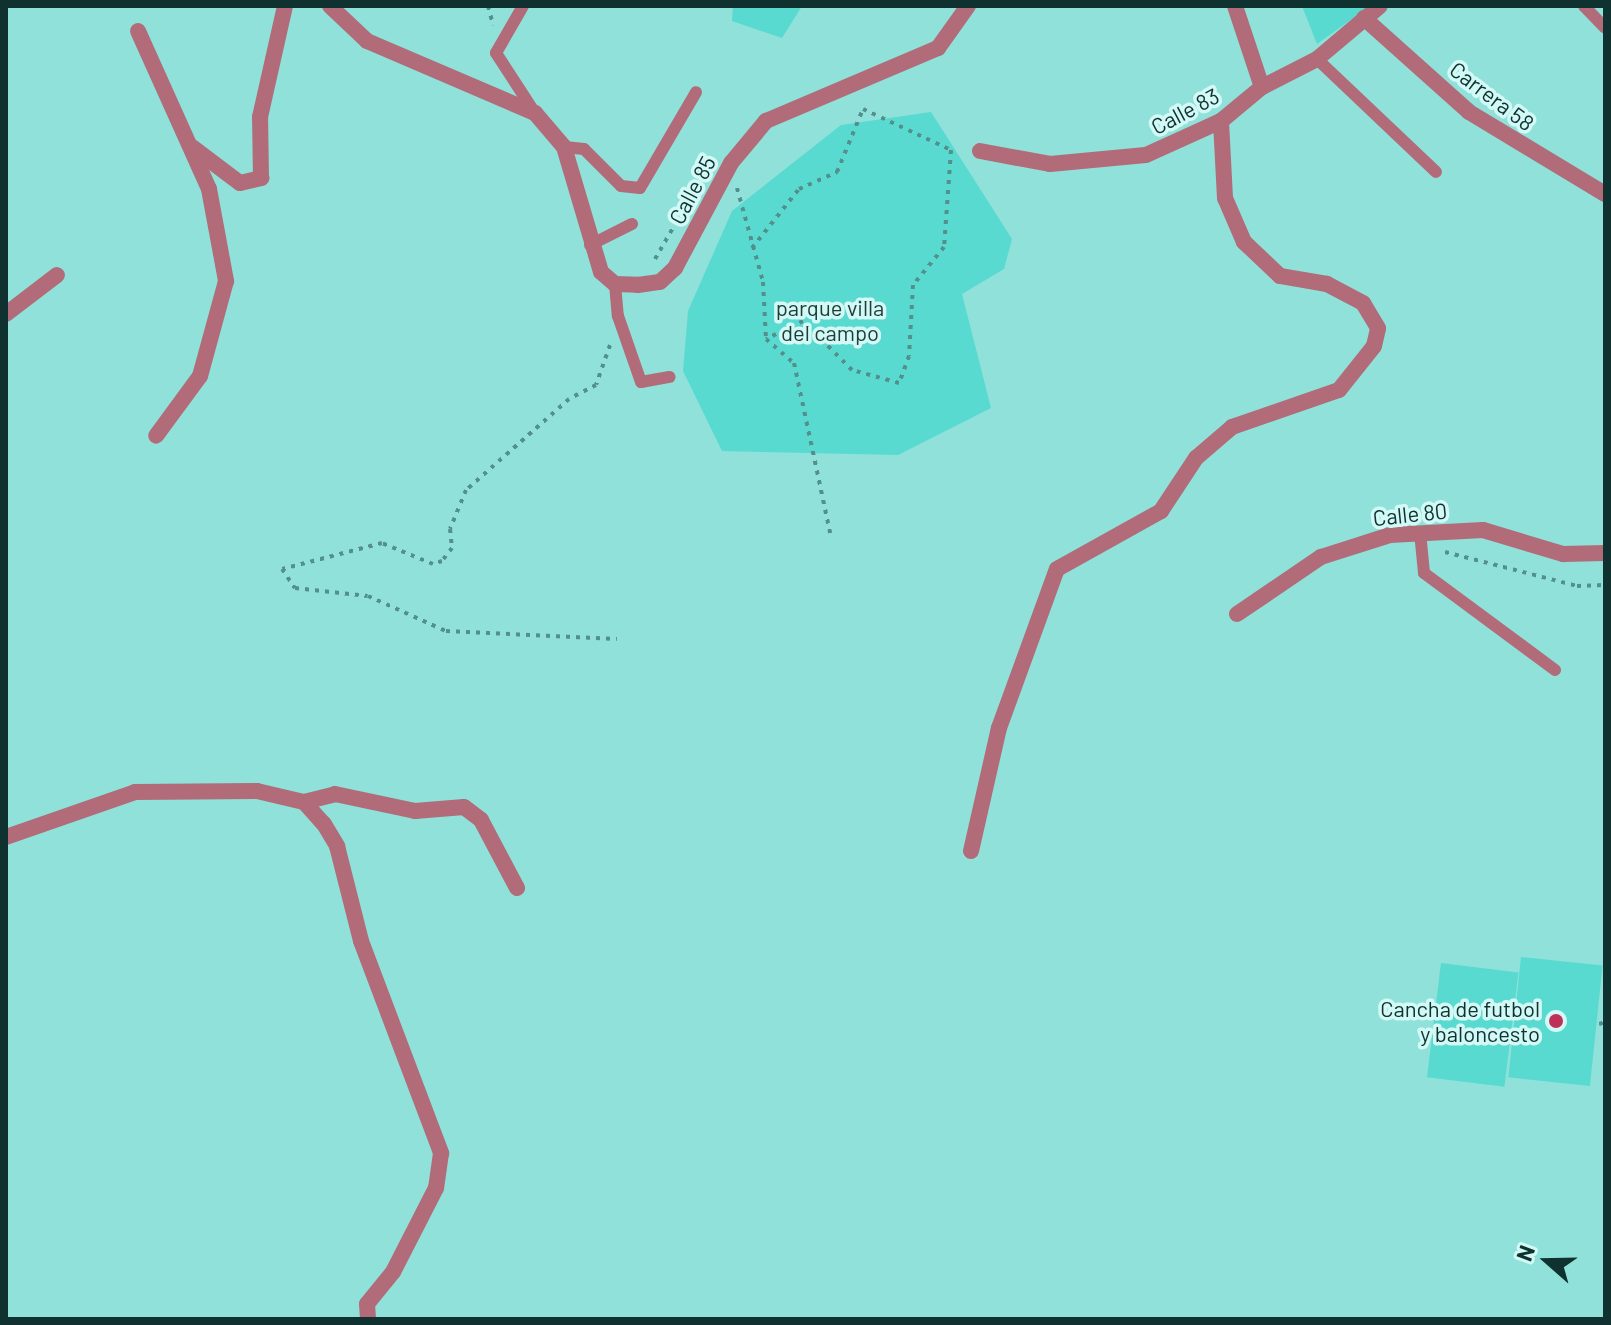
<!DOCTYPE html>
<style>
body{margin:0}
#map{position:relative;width:1611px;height:1325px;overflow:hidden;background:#8fe1d9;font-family:Barlow,sans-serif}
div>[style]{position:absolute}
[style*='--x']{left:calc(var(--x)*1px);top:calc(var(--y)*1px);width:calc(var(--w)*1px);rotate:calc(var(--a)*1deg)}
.green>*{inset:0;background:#59dad0;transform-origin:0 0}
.path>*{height:4px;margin-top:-2px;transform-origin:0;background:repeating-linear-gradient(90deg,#54908b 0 4px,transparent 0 10px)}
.service>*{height:12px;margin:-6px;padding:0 6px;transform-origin:6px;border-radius:6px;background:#b26b78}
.minor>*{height:16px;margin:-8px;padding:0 8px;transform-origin:8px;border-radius:8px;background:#b26b78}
.dots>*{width:22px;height:22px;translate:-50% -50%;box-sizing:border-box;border:4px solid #d2f9f5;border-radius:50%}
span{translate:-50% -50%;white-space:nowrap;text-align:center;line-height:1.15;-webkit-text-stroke:7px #d2f9f5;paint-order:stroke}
.street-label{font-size:22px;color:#0f3230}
.park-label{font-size:22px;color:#1f3c39}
.poi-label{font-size:22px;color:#0f3230}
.right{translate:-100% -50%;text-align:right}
.frame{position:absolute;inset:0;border:8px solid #0f3230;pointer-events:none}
.north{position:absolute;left:1507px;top:1221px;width:80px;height:80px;-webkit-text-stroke:6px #d2f9f5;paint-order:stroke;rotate:290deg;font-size:22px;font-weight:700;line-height:32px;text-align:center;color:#0f3230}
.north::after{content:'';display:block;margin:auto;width:28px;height:36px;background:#0f3230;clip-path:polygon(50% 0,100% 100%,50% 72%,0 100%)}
</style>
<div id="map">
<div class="green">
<div style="clip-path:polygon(733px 6px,802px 6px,782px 38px,732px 21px)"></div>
<div style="clip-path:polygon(1302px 6px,1370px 6px,1317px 44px)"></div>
<div style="clip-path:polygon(931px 112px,1012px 239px,1004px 269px,962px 294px,991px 408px,898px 455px,722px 451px,683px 371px,688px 311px,732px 211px,841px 125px)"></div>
<div style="left:1521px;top:957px;width:82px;height:121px;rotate:6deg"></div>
<div style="left:1441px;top:963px;width:78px;height:115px;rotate:7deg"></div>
</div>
<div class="path">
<div style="--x:488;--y:6;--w:20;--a:75"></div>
<div style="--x:737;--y:188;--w:98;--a:74.5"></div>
<div style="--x:763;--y:282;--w:57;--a:87"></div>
<div style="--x:766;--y:339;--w:37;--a:41"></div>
<div style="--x:794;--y:363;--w:174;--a:78"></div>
<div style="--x:752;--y:248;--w:75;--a:-51.5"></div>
<div style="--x:799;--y:189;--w:42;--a:-24.1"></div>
<div style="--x:837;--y:172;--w:68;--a:-67.6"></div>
<div style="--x:863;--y:109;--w:97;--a:25"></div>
<div style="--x:951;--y:150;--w:97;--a:94.1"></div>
<div style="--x:944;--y:247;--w:49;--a:129.2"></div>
<div style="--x:913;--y:285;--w:71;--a:93.2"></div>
<div style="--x:909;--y:356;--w:29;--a:110"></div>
<div style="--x:899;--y:383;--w:49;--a:-164.5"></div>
<div style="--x:852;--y:370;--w:69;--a:-135"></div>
<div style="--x:803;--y:321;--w:41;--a:154.1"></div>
<div style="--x:655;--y:259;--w:39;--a:-60"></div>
<div style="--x:610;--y:345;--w:42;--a:109.3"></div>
<div style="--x:596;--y:385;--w:30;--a:153"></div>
<div style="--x:569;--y:399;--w:137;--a:138.5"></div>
<div style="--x:466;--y:490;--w:42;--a:112.3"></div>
<div style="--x:450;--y:529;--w:19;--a:84"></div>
<div style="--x:452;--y:548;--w:16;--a:128"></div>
<div style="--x:442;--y:561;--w:9;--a:162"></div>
<div style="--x:433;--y:564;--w:55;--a:-157.6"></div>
<div style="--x:382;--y:543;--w:103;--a:165.4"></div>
<div style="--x:282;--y:569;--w:23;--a:56"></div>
<div style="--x:295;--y:588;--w:73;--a:6.3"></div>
<div style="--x:368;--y:596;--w:85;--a:24.2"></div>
<div style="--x:446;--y:631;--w:171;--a:2.7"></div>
<div style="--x:1445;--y:552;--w:136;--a:14.4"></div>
<div style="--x:1577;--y:586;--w:28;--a:-2"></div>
<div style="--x:1599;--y:1024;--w:6;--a:-18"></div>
</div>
<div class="service">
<div style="--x:523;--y:6;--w:54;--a:119.9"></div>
<div style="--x:496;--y:53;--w:68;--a:57"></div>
<div style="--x:1584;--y:6;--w:30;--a:46"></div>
<div style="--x:1317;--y:59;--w:164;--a:43.5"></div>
<div style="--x:564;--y:147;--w:20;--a:6"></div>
<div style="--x:584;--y:149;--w:52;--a:45"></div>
<div style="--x:621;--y:186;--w:19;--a:6"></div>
<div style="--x:640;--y:188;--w:111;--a:-59.7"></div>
<div style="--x:590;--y:245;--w:47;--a:-26.6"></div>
<div style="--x:615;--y:284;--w:32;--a:85"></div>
<div style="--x:618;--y:316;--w:70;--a:70.8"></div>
<div style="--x:641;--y:382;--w:29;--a:-10"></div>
<div style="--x:1420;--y:532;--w:41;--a:84.4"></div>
<div style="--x:1424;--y:573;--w:163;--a:36.5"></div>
</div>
<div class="minor">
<div style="--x:330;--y:6;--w:51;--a:43.4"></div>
<div style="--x:367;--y:41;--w:183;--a:23.2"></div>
<div style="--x:535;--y:113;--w:45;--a:49.5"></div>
<div style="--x:564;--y:147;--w:130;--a:73.5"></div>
<div style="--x:601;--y:272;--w:18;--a:41"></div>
<div style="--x:615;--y:284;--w:23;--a:2"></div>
<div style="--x:638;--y:285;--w:22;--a:-8"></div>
<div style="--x:660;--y:282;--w:21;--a:-43"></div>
<div style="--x:675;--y:268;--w:119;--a:-61.9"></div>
<div style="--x:731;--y:163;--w:55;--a:-50.2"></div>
<div style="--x:766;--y:121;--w:187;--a:-23"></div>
<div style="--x:938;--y:48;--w:52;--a:-54.5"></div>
<div style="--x:1235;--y:6;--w:85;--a:71.6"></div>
<div style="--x:1364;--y:18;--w:141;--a:41.8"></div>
<div style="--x:1469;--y:112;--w:159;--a:31.1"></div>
<div style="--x:138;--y:31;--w:173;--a:65.8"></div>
<div style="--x:209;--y:189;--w:94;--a:79.5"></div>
<div style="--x:226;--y:281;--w:98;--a:105.3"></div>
<div style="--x:200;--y:376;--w:74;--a:126.3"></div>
<div style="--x:192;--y:147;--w:60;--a:36.9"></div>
<div style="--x:240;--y:183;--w:22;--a:-13"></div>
<div style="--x:261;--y:178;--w:61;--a:-90.9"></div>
<div style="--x:260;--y:117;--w:114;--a:-77.3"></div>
<div style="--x:980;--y:151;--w:71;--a:10.5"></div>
<div style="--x:1050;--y:164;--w:96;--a:-5.4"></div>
<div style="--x:1146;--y:155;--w:82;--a:-24.4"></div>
<div style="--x:1221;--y:121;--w:53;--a:-39.7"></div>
<div style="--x:1262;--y:87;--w:62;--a:-27"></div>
<div style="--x:1317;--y:59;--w:82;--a:-40.1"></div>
<div style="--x:6;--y:314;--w:64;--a:-37.4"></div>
<div style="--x:1237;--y:614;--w:102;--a:-34.2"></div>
<div style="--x:1321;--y:557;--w:72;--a:-17.7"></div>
<div style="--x:1390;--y:535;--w:93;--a:-3.1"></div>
<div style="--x:1483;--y:530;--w:84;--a:16.7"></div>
<div style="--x:1563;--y:554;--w:42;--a:-1.4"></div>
<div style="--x:304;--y:802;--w:32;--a:-14"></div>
<div style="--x:335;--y:794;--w:82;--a:12"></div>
<div style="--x:415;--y:811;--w:49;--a:-4.7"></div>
<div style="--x:464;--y:807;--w:21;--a:37"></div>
<div style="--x:481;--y:820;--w:77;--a:62.1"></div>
<div style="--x:6;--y:837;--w:137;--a:-19.2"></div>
<div style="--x:135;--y:792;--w:122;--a:-0.5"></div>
<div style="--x:257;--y:791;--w:48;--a:13.2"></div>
<div style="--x:304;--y:802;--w:30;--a:48"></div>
<div style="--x:324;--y:824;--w:26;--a:59"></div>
<div style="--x:337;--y:846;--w:98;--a:75.8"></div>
<div style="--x:361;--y:941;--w:227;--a:69.3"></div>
<div style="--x:441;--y:1153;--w:35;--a:98"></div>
<div style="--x:436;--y:1188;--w:94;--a:117.1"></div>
<div style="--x:393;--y:1272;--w:41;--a:129.1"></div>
<div style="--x:367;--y:1304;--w:15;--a:86"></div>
<div style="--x:971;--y:851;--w:126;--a:-77.2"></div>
<div style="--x:999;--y:728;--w:169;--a:-70"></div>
<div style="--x:1057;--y:569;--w:119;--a:-29.1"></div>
<div style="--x:1161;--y:511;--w:64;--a:-56.6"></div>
<div style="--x:1196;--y:458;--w:48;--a:-40.7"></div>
<div style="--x:1232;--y:427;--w:113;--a:-19.1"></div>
<div style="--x:1339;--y:390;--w:56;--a:-51.5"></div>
<div style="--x:1374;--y:346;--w:18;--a:-77"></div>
<div style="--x:1378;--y:328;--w:29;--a:-121"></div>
<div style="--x:1363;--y:303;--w:41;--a:-152.2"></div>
<div style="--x:1327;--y:284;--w:48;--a:-170.3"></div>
<div style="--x:1280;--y:276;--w:50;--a:-136.6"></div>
<div style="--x:1244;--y:242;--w:48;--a:-113.4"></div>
<div style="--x:1225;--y:198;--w:77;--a:-93"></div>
</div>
<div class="dots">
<div style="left:1556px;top:1021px;background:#bf3059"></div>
</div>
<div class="street-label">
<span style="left:1492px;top:96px;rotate:37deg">Carrera 58</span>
<span style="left:1185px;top:111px;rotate:-28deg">Calle 83</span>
<span style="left:692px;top:190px;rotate:-62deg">Calle 85</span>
<span style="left:1410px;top:514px;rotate:-6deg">Calle 80</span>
</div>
<div class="park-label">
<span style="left:830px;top:320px">parque villa<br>del campo</span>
</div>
<div class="poi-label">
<span class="right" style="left:1540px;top:1021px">Cancha de futbol<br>y baloncesto</span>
</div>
<div class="frame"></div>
<div class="north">N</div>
</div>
